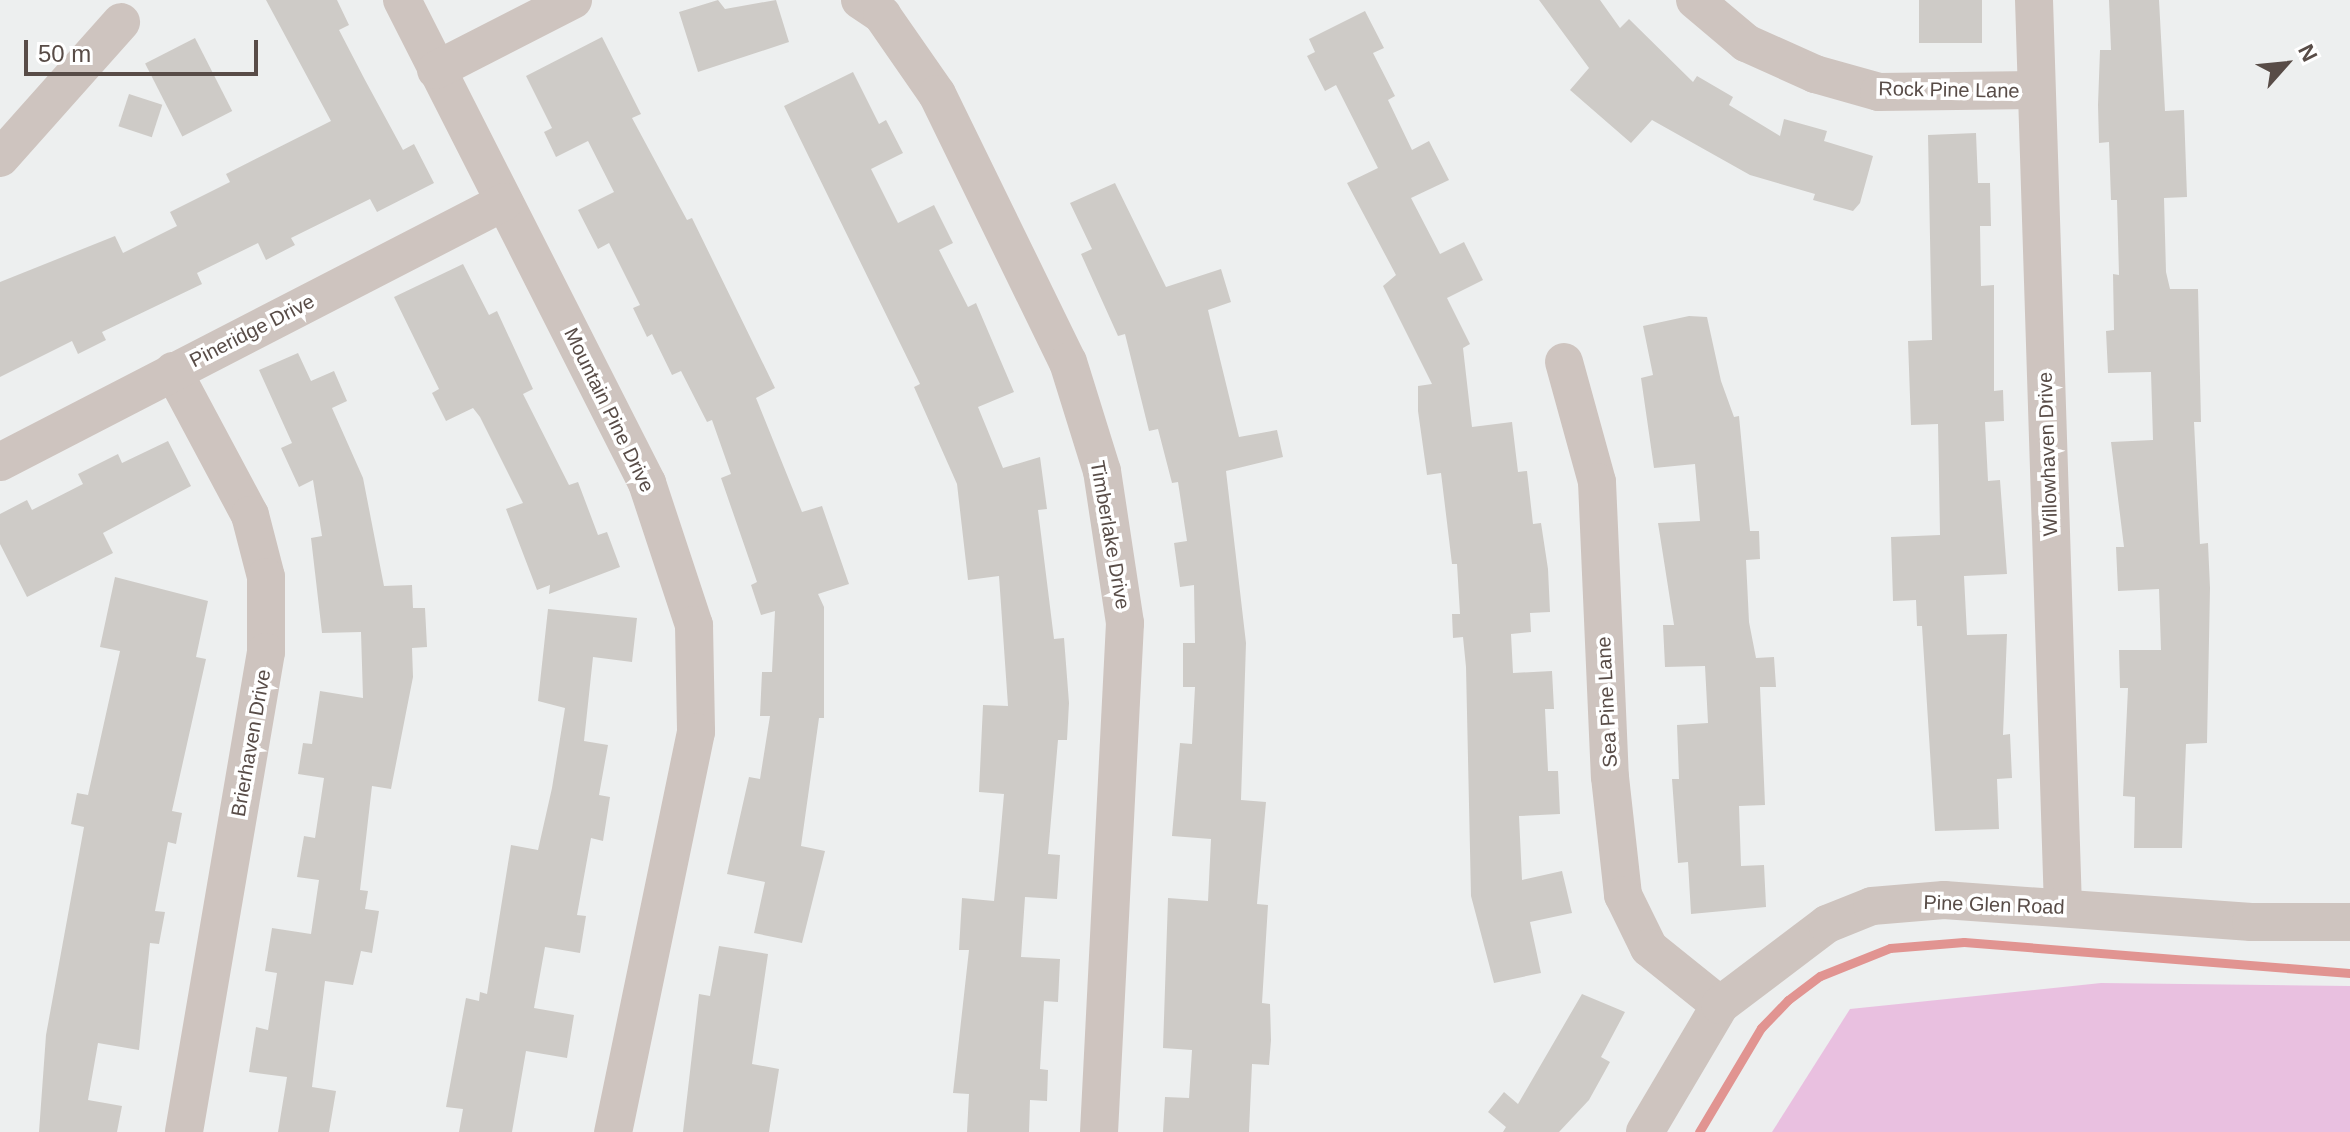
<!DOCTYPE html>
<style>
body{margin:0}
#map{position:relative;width:2350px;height:1132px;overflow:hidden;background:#edefef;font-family:Arial,sans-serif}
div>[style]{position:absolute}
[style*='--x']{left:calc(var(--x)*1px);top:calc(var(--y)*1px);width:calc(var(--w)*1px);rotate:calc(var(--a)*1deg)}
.green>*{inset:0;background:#e9c0e0}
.stream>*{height:9px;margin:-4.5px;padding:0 4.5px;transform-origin:4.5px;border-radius:4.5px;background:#e19491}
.building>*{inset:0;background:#cecbc7;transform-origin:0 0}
.minor>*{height:38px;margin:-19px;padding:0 19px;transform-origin:19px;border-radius:19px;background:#cec4bf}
span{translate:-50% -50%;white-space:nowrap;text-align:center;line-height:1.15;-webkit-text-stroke:7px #fff;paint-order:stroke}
.street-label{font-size:20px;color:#584c47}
.north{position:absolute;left:2246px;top:24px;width:80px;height:80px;-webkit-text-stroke:6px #fff;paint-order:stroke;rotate:63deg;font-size:22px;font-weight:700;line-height:32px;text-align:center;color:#584c47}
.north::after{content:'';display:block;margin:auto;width:28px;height:36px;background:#584c47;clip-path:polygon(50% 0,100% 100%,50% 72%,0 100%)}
.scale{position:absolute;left:24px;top:40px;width:234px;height:36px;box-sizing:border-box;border:4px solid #584c47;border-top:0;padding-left:10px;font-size:24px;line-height:28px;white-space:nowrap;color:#584c47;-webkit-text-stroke:6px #fff;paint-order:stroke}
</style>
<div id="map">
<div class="green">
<div style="clip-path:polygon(2101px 983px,2350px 986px,2350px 1132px,1772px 1132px,1850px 1009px)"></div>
</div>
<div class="stream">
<div style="--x:1699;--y:1132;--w:121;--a:-59.2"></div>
<div style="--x:1761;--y:1028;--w:39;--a:-46"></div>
<div style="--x:1788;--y:1000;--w:40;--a:-37"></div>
<div style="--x:1820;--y:976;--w:75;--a:-21.8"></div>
<div style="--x:1890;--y:948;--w:74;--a:-4.6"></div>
<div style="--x:1964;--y:942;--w:387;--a:4.6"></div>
</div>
<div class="building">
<div style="clip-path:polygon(266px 0,337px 0,349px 25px,339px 30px,365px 80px,403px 150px,414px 144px,434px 183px,377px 212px,370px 199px,291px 238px,295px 245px,266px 260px,258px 243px,197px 273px,202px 284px,102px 332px,106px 340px,78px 354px,72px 341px,0 377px,0 282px,115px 236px,123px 253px,177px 226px,170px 212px,230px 182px,226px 174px,331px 121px)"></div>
<div style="clip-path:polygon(718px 0,725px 9px,776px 0,789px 42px,698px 72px,679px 12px)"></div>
<div style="clip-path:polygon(1539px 0,1600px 0,1620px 28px,1629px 19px,1693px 82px,1697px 76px,1733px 97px,1729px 105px,1780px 136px,1784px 119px,1827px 131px,1824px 141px,1873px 156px,1860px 203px,1853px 211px,1813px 200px,1815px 194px,1750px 175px,1652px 120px,1631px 143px,1570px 90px,1589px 68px)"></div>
<div style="left:1919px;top:0;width:63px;height:43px"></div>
<div style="clip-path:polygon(2109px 0,2159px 0,2165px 111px,2184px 110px,2187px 197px,2164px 198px,2166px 272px,2170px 289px,2198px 289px,2201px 422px,2194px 422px,2200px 544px,2208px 543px,2210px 588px,2207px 743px,2186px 744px,2182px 848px,2134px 848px,2135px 797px,2123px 796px,2128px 688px,2120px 688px,2119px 650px,2161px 650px,2159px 589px,2118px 591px,2116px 547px,2124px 547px,2111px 442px,2153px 440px,2151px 372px,2108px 373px,2106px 331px,2114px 330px,2113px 274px,2119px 275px,2117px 200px,2111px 200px,2109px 142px,2099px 143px,2098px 105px,2100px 50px,2111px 50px)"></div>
<div style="clip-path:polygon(1365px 11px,1384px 48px,1373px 53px,1395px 96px,1388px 100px,1412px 150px,1429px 141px,1449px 180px,1411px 198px,1440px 254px,1464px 242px,1483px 280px,1447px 298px,1470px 344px,1463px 348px,1472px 427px,1512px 422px,1518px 472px,1527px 471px,1533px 524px,1541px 523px,1548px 569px,1550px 612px,1530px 613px,1531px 632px,1511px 634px,1513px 673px,1552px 671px,1554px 709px,1545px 709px,1548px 771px,1558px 771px,1560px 814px,1519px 816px,1522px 880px,1562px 871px,1572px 913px,1530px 922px,1541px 973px,1494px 983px,1471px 896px,1466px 667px,1463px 637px,1453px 638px,1452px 614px,1460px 614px,1457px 564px,1452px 564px,1441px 473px,1427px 475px,1418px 411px,1418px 386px,1432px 384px,1383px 286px,1396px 275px,1347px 183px,1378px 168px,1336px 85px,1325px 91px,1307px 56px,1315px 52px,1309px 39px)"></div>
<div style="clip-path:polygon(602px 37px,641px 114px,632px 118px,687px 220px,692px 218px,775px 388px,756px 398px,802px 512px,822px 506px,849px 584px,818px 594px,824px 607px,824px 718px,819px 718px,801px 846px,825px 851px,802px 943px,754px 933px,765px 882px,727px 874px,749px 777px,760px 779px,770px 716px,760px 716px,762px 672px,772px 672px,775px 611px,761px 615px,751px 585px,757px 582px,721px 478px,731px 474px,712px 420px,707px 422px,681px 371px,672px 375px,652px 334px,647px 337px,633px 308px,640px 305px,609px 243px,598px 249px,578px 210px,614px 192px,588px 141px,556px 157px,544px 132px,552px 128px,526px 76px)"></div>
<div style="left:195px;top:38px;width:82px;height:56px;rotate:63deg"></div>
<div style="clip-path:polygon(853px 72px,879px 124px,886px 120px,903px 153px,871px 169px,898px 223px,934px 205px,953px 243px,939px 250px,968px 307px,976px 303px,1014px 392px,978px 407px,1003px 468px,1040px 457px,1047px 509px,1038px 510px,1054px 639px,1064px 638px,1069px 703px,1067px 740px,1058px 740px,1048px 854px,1060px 855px,1057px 899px,1025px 897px,1021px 957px,1060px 959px,1058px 1002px,1044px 1001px,1040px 1069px,1048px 1070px,1047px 1101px,1030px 1100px,1029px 1132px,967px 1132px,969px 1094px,953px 1093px,969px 950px,959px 950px,962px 898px,994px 901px,999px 851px,1004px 794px,979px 792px,983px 705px,1008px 706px,999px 576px,968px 580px,957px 484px,914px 387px,920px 384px,784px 106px)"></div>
<div style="left:129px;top:94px;width:35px;height:34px;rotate:18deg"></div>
<div style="clip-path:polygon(1976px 133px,1978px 183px,1990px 183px,1991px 226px,1980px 226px,1981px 286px,1994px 285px,1994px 391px,2003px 390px,2004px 421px,1985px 422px,1988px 481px,2000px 480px,2007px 574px,1964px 576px,1967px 635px,2007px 634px,2003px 735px,2010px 734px,2012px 778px,1997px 779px,1999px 829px,1935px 831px,1922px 626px,1917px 626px,1916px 600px,1893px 601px,1891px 537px,1940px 535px,1938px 424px,1911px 425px,1908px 341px,1932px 340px,1928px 135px)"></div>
<div style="clip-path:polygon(1115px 183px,1166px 287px,1221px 269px,1231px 302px,1208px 310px,1239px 437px,1277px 430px,1283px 457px,1226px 471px,1246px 643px,1241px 800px,1266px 802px,1257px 904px,1268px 905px,1262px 1003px,1270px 1004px,1271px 1040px,1269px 1065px,1252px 1064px,1249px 1132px,1163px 1132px,1165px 1097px,1189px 1098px,1192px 1050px,1163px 1048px,1168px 898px,1208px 901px,1211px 839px,1172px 836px,1180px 743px,1192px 744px,1195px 687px,1183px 687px,1183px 643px,1195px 643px,1194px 585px,1180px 587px,1174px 543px,1187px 541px,1178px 482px,1172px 483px,1158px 429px,1149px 431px,1125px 334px,1118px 336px,1081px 254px,1092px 249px,1070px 203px)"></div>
<div style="clip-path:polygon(463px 264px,489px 315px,497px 311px,533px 389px,523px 394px,569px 485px,578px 482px,598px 535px,607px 532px,620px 567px,549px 594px,550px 585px,537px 590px,506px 509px,523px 503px,480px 417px,473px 408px,446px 421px,432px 393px,439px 389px,394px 297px)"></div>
<div style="clip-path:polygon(1689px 316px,1707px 317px,1721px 381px,1734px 417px,1739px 416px,1750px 531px,1759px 531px,1760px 559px,1746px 560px,1749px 622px,1756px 658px,1774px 657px,1776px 687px,1760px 687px,1765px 805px,1739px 806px,1741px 866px,1764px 865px,1766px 907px,1691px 914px,1688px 862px,1678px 863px,1672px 779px,1679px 779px,1677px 725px,1708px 723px,1705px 666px,1665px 667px,1663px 625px,1674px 625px,1658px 523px,1700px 521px,1695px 464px,1654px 468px,1641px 378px,1653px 375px,1643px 326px)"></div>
<div style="clip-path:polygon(298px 353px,311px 381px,334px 371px,347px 401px,332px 408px,363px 478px,384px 586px,412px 585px,413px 608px,425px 608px,427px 647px,412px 648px,413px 677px,391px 789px,372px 786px,360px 890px,368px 891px,365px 909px,379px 911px,372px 953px,361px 951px,353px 985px,325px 981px,312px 1087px,336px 1091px,329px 1132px,278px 1132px,287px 1077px,249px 1072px,256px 1027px,268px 1030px,277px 973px,265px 971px,272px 928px,311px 934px,319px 880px,297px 877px,304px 836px,315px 838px,324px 778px,298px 774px,303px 743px,312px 744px,320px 691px,363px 698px,361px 632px,322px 633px,311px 538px,322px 536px,313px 480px,299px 487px,281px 448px,292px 443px,259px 370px)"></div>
<div style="clip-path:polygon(168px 441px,191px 486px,103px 533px,113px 553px,27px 597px,0 544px,0 514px,27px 500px,32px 510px,83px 484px,78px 474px,118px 454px,122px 463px)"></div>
<div style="clip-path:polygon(115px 577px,208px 601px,196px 657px,206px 659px,172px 811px,182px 813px,176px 844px,168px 842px,155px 911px,165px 912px,159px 944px,150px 943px,139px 1050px,98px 1043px,88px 1100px,122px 1106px,117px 1132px,39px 1132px,46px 1035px,84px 827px,71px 824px,77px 793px,88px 795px,120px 651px,100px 647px)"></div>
<div style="clip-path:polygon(548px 609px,637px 618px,632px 662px,593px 657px,584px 741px,608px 745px,599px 795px,610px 797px,603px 841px,591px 838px,577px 915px,586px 916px,580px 953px,545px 947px,534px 1008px,574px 1015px,567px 1058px,526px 1051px,512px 1132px,459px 1132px,463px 1109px,446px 1107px,466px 998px,479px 1001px,480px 992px,487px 994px,511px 845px,538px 850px,552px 788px,565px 708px,538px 701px)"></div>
<div style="clip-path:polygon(719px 946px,768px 954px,752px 1064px,779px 1069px,769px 1132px,683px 1132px,699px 994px,710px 996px)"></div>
<div style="clip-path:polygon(1582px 994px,1625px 1012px,1601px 1057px,1610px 1062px,1589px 1100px,1559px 1132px,1503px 1132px,1506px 1127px,1488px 1112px,1504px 1092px,1518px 1104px)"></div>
</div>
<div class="minor">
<div style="--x:402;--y:0;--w:542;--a:63.1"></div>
<div style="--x:647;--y:483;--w:150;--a:71.7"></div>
<div style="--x:694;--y:625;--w:107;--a:88.9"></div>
<div style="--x:696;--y:732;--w:409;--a:101.7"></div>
<div style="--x:860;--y:0;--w:27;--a:34"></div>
<div style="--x:882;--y:15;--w:96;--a:55.2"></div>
<div style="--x:937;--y:94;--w:298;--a:64"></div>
<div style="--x:1068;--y:362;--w:114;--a:72.7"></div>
<div style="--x:1102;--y:471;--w:154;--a:81.4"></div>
<div style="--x:1125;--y:623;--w:510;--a:92.92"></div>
<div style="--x:1695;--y:0;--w:67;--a:40.1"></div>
<div style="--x:1746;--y:43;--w:76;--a:24.2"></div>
<div style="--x:1815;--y:74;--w:66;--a:15.7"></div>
<div style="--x:1879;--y:92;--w:156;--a:-0.7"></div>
<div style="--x:2034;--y:0;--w:908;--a:88.17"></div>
<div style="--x:436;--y:70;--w:154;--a:-27.1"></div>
<div style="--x:0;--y:158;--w:182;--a:-48.3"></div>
<div style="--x:1564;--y:362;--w:124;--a:74.6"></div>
<div style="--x:1597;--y:482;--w:295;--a:87.5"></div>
<div style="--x:1610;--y:777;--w:119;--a:83.7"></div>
<div style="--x:1623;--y:895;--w:59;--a:63.9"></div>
<div style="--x:1649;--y:948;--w:91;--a:38.8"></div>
<div style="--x:173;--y:371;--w:163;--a:61.9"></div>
<div style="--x:250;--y:515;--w:64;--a:75.5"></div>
<div style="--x:266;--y:577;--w:75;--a:90"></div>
<div style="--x:266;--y:652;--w:487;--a:99.7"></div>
<div style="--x:0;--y:462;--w:567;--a:-27.29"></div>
<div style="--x:1645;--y:1132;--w:147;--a:-59.4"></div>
<div style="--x:1720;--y:1005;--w:134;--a:-37.1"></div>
<div style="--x:1827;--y:924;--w:48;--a:-21.8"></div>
<div style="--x:1872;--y:906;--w:72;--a:-4.8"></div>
<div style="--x:1944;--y:900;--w:308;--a:4.1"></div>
<div style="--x:2251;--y:922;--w:99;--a:0"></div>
</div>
<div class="street-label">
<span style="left:1949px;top:90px;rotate:1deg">Rock Pine Lane</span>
<span style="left:252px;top:331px;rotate:-27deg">Pineridge Drive</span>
<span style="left:609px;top:410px;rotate:64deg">Mountain Pine Drive</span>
<span style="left:2048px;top:454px;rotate:-92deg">Willowhaven Drive</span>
<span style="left:1110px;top:535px;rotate:80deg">Timberlake Drive</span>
<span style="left:1607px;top:702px;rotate:-93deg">Sea Pine Lane</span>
<span style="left:251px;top:743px;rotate:-80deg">Brierhaven Drive</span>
<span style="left:1994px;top:905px;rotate:2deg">Pine Glen Road</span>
</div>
<div class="north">N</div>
<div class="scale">50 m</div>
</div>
